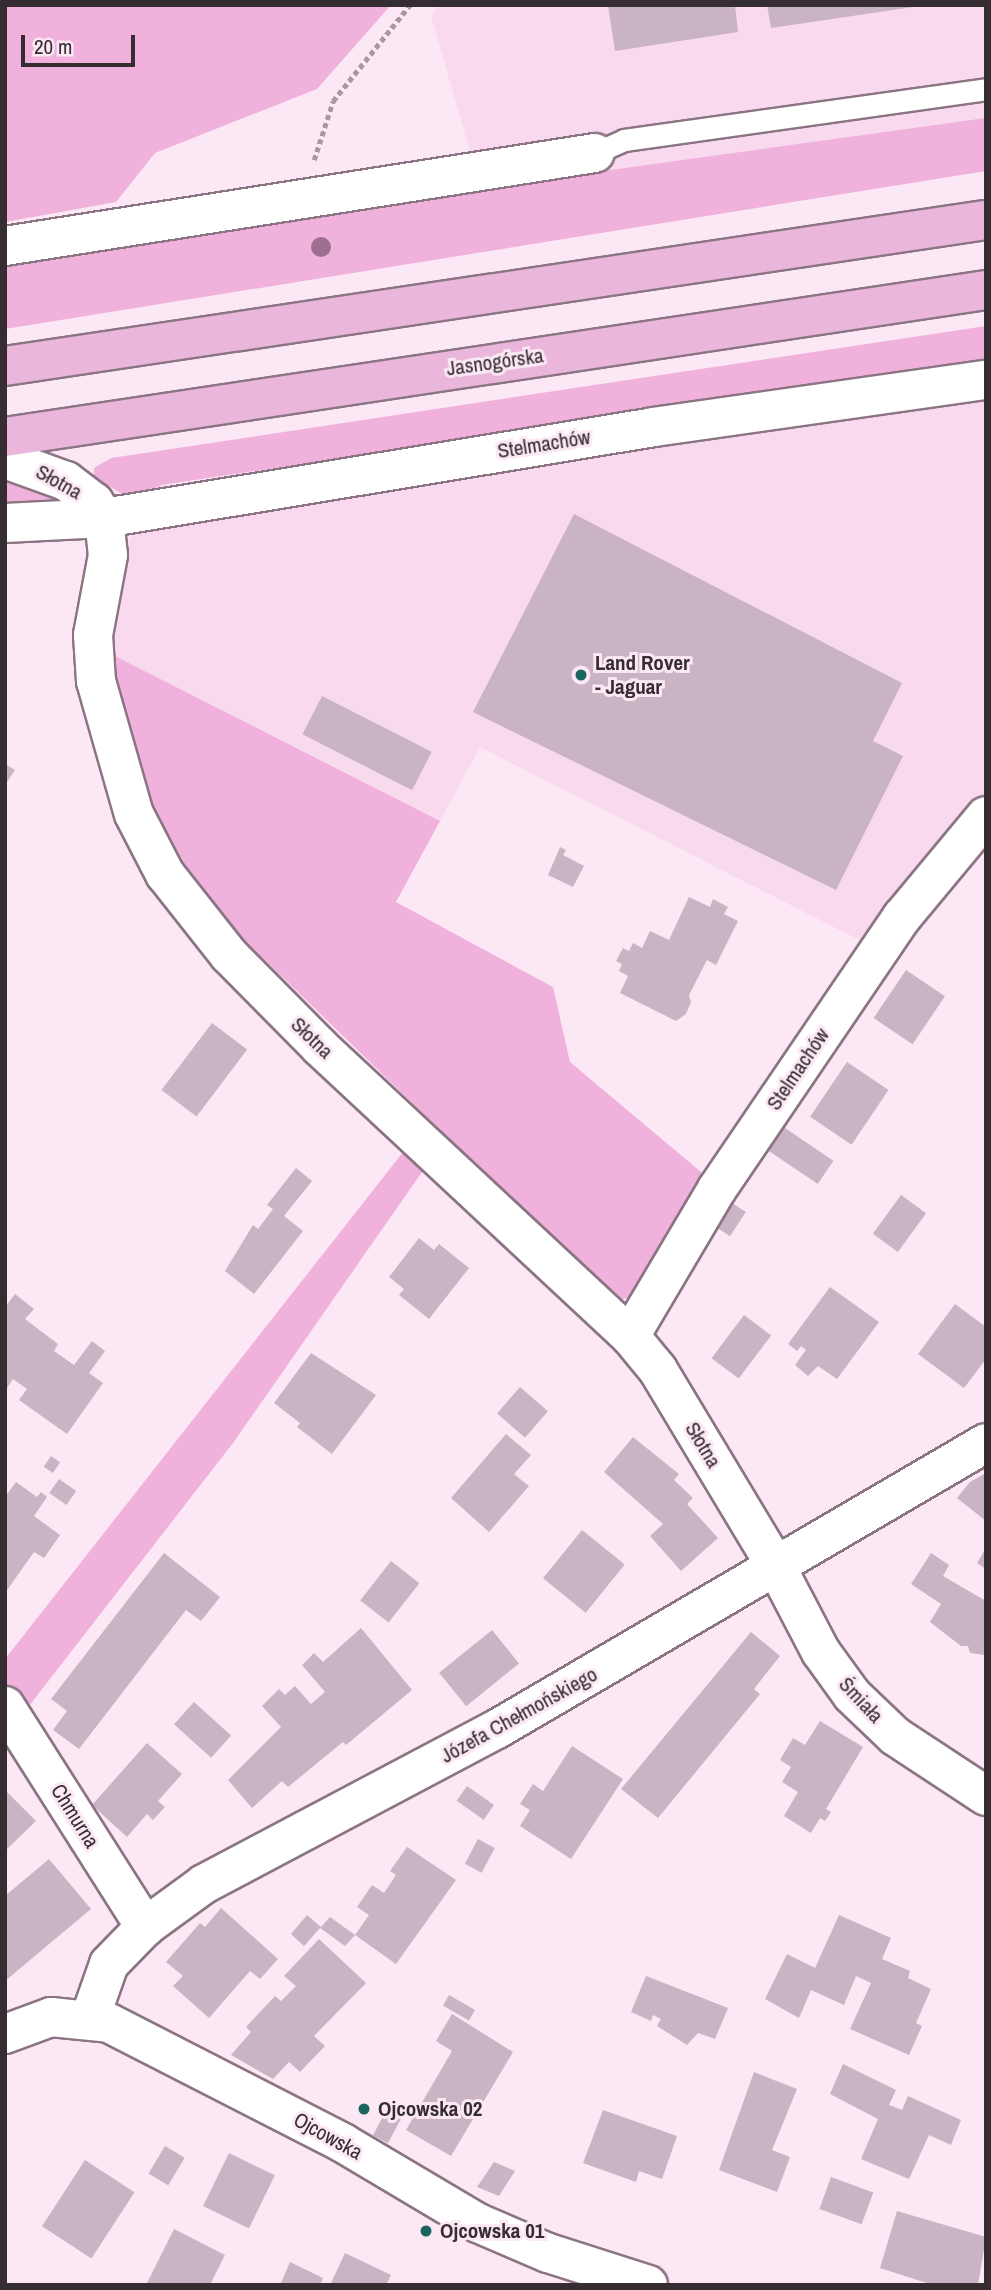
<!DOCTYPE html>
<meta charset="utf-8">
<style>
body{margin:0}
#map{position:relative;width:991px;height:2290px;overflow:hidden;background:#fce8f5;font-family:"Archivo Narrow",sans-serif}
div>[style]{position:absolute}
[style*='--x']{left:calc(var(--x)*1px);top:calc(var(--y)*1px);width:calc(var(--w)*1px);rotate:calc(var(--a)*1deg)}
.built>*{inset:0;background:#f8d9ee}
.green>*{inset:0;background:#f0b1dc}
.building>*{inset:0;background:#cab3c2;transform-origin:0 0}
.path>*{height:4.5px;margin-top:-2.25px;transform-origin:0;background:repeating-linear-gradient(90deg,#a697a1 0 5px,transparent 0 8.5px)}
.roads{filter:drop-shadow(2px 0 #8b7583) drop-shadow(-2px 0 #8b7583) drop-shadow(0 2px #8b7583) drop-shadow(0 -2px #8b7583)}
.service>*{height:21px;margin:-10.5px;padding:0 10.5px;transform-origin:10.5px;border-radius:10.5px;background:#fff}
.minor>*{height:38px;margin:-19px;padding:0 19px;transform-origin:19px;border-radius:19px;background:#fff}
.tertiary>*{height:38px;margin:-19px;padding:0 19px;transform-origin:19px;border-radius:19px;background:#fff}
.primary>*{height:38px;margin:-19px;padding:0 19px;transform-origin:19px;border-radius:19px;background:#eab6db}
.trees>*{width:20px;height:20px;margin:-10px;border-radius:50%;background:#9d7092}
.dots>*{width:19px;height:19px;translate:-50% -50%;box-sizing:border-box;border:4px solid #fce8f5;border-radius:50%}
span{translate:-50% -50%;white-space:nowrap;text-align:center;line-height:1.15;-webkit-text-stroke:6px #fce8f5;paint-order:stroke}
.street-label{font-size:21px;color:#362d33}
.poi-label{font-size:21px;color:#362d33;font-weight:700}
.left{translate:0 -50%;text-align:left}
.frame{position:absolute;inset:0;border:7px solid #362d33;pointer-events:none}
.scale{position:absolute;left:21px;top:35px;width:114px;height:32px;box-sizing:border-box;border:4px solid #362d33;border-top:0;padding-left:9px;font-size:21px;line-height:24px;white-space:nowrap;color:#362d33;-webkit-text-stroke:5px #fce8f5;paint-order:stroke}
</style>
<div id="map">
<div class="built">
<div style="clip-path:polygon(439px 5px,986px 5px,986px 145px,488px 215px,431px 16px)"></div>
<div style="clip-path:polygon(986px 397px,986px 799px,871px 946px,480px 747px,440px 821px,109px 653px,118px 577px,133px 528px,304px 494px)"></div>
</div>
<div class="green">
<div style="clip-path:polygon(5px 5px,391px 5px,317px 89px,155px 153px,116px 202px,5px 222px)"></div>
<div style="clip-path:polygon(986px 118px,986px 171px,5px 329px,5px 261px,424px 196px)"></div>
<div style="clip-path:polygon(986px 326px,986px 361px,162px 485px,143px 494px,124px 495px,94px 477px,94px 468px,111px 458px)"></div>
<div style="clip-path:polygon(5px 482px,36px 482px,50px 488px,58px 503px,5px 511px)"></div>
<div style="clip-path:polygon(109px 653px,440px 821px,396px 902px,553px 987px,570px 1062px,707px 1177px,641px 1294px,616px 1301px,237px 933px,177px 863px,140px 783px)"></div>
<div style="clip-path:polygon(407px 1147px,429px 1162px,233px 1443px,22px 1715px,5px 1692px,5px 1659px)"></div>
</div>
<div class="building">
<div style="clip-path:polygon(608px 5px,735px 5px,738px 32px,615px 51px)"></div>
<div style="clip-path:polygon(767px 5px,913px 5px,913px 7px,771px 28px)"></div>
<div style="clip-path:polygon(574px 514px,902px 683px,873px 741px,903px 756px,836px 890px,473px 712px)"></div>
<div style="left:322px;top:696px;width:123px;height:43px;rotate:27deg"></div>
<div style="clip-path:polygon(5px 764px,15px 770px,5px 785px)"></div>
<div style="clip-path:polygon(560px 847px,566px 850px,563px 855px,584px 866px,573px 887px,548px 875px)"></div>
<div style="clip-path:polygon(689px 897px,710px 907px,713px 899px,728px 907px,724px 914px,738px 921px,716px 965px,707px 960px,689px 995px,691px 1002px,686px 1014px,676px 1021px,620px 993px,628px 976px,619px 971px,622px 964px,616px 961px,623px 948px,629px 951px,633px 943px,642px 948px,650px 931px,669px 940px)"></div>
<div style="left:906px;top:970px;width:47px;height:58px;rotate:34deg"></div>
<div style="left:212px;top:1023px;width:44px;height:84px;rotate:37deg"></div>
<div style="left:847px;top:1062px;width:50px;height:66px;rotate:34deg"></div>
<div style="left:782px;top:1126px;width:62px;height:28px;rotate:34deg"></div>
<div style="clip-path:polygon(296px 1168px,312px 1181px,284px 1216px,303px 1231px,254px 1294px,225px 1271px,253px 1225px,258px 1229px,273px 1209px,267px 1205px)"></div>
<div style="left:901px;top:1195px;width:31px;height:48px;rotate:36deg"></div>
<div style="left:729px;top:1201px;width:20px;height:29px;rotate:33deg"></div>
<div style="clip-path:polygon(419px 1238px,434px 1250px,439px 1244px,469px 1268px,429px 1319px,399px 1295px,404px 1289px,389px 1277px)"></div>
<div style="clip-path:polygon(830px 1287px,879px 1322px,837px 1379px,818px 1366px,808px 1376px,795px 1365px,806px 1350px,801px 1346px,797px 1351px,788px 1344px)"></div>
<div style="clip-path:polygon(15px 1294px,34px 1309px,25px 1319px,58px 1344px,54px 1351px,74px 1365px,92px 1341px,105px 1351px,89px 1373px,103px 1383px,67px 1434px,19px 1400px,27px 1389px,13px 1379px,5px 1391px,5px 1307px)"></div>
<div style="clip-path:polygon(955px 1304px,986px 1327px,986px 1359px,964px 1388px,918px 1354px)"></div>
<div style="left:744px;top:1315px;width:34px;height:54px;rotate:37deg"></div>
<div style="clip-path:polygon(311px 1353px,376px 1395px,332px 1454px,297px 1427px,300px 1423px,274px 1403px)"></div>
<div style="left:520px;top:1387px;width:37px;height:35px;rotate:41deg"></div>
<div style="clip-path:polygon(506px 1434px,531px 1455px,514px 1474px,529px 1486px,489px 1532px,451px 1498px)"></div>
<div style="clip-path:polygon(633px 1437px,679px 1474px,674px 1480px,693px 1498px,687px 1504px,718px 1538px,681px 1571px,650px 1536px,663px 1524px,604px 1472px)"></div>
<div style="left:51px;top:1456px;width:11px;height:13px;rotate:34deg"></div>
<div style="clip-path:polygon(986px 1473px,986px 1521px,957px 1498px,970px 1482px)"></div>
<div style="left:59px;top:1479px;width:21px;height:17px;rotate:35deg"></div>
<div style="clip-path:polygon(16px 1482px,37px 1497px,41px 1492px,47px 1497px,34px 1516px,60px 1535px,44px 1558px,34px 1552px,5px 1593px,5px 1497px)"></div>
<div style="left:582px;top:1530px;width:55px;height:62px;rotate:39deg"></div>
<div style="clip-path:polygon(986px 1548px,986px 1569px,977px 1563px)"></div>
<div style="clip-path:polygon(164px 1553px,220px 1597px,201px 1621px,186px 1610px,79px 1749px,53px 1730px,67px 1711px,51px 1699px)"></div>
<div style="clip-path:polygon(931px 1553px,949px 1565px,943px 1576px,986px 1601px,985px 1655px,970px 1653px,968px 1646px,961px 1646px,930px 1622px,941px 1604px,911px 1584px)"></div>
<div style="left:391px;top:1561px;width:36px;height:50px;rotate:38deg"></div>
<div style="clip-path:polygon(361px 1628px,412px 1690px,346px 1745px,343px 1742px,288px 1787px,282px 1781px,252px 1808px,228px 1780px,281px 1727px,262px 1706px,279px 1689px,285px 1695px,295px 1686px,311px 1704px,325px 1692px,302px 1665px,314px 1653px,323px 1662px)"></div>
<div style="left:492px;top:1630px;width:43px;height:68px;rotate:51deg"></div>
<div style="clip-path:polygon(751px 1632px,780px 1656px,754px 1689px,760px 1694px,658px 1818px,621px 1789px)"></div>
<div style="left:194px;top:1702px;width:50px;height:30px;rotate:42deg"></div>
<div style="clip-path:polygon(820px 1721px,863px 1747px,826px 1809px,831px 1812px,825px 1821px,820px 1818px,811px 1833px,784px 1816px,798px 1792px,782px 1782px,791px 1767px,780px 1760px,793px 1738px,805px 1745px)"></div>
<div style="clip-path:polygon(147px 1743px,182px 1774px,158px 1801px,165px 1807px,153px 1820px,147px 1814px,127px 1837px,92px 1805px)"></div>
<div style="clip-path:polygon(572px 1746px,623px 1779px,571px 1859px,520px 1826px,530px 1810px,520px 1804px,533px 1784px,543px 1791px)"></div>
<div style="left:467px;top:1786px;width:33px;height:18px;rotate:35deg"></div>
<div style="clip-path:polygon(5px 1790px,36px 1821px,5px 1851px)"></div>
<div style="left:478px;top:1839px;width:19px;height:28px;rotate:28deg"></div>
<div style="clip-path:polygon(407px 1847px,456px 1880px,396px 1964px,355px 1935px,369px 1915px,357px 1907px,372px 1885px,384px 1893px,396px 1875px,390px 1871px)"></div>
<div style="clip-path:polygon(49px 1859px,91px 1909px,5px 1981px,5px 1896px)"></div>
<div style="clip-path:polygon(221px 1908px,278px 1959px,260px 1979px,250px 1971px,209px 2018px,173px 1986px,183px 1976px,166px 1962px,200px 1923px,205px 1927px)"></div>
<div style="clip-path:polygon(307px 1915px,321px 1927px,330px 1917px,355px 1935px,345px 1946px,320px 1928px,304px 1946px,291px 1934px)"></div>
<div style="clip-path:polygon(839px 1915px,891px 1938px,882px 1959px,910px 1971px,908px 1978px,931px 1989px,916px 2023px,922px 2026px,909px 2055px,850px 2029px,871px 1983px,856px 1976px,844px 2005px,811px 1990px,799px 2018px,765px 1999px,787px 1954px,815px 1968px)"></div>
<div style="clip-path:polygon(319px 1939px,366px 1983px,314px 2036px,325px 2046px,300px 2072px,289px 2062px,273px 2079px,231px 2055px,251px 2032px,246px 2027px,275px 1996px,281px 2001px,296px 1986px,284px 1976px)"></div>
<div style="clip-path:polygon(646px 1976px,728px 2008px,715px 2039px,698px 2033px,687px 2045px,657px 2026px,661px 2019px,653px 2015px,651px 2021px,631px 2012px)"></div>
<div style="left:449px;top:1995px;width:30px;height:12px;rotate:30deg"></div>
<div style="clip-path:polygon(452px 2014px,513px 2052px,451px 2156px,406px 2130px,452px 2051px,436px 2041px)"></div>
<div style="clip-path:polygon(843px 2064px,896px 2090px,889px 2105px,902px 2110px,908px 2096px,961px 2120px,951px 2145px,929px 2135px,909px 2179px,861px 2159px,878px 2119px,830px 2094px)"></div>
<div style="clip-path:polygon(754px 2072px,797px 2089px,772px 2150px,790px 2157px,777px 2192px,719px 2170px)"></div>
<div style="left:388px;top:2107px;width:17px;height:32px;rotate:28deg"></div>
<div style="clip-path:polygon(603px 2110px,677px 2136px,662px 2179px,639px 2171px,636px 2182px,583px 2163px)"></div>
<div style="left:165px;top:2146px;width:23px;height:32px;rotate:31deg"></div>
<div style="left:229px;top:2153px;width:51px;height:59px;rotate:26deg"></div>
<div style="left:85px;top:2160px;width:59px;height:79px;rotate:33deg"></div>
<div style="clip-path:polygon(494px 2162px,515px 2171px,499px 2196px,477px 2187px)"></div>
<div style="left:831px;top:2177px;width:45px;height:34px;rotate:20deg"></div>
<div style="clip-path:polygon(897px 2211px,986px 2237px,978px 2285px,933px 2285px,880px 2268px)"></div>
<div style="clip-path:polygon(174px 2229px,225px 2255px,210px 2285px,146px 2285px)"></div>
<div style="clip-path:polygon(345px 2253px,391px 2275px,386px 2285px,330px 2285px)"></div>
<div style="clip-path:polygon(290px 2262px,323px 2278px,320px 2285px,280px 2285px)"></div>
</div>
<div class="path">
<div style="--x:314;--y:160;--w:62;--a:-72.1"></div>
<div style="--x:333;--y:101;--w:123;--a:-51.3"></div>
</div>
<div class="roads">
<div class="service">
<div style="--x:595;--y:153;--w:32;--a:-24"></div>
<div style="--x:624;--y:140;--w:366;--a:-8"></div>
</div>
<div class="minor">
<div style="--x:5;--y:246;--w:597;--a:-8.96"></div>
<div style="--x:5;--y:459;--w:65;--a:19.8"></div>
<div style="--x:66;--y:481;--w:35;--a:37"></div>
<div style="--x:94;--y:502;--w:19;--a:58"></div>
<div style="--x:104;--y:518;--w:37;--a:84"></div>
<div style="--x:108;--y:555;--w:81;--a:100.6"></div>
<div style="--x:93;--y:635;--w:46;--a:86.3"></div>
<div style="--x:96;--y:681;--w:138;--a:74.1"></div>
<div style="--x:134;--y:814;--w:68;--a:62.7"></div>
<div style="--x:165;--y:874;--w:103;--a:51.7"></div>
<div style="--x:229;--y:955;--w:129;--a:45.3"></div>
<div style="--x:320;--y:1047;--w:424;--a:43"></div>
<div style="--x:630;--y:1336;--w:44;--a:50.5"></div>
<div style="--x:658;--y:1370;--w:231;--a:59"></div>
<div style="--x:777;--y:1568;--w:95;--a:62.4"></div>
<div style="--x:821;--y:1652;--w:53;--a:54.2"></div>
<div style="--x:852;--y:1695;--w:59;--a:43.6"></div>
<div style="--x:895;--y:1736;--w:109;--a:33.4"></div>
<div style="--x:5;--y:523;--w:99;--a:-2.9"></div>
<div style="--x:104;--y:518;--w:557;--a:-9.39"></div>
<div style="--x:654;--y:427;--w:335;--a:-8.1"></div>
<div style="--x:630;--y:1336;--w:171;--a:-59.4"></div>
<div style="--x:717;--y:1189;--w:329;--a:-55.8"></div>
<div style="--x:902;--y:917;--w:131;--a:-50.3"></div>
<div style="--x:5;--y:1706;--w:262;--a:57.6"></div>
</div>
<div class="tertiary">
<div style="--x:90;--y:2018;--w:57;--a:-70.6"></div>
<div style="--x:109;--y:1964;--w:52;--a:-45.8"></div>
<div style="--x:145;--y:1927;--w:73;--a:-36.1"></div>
<div style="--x:204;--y:1884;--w:331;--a:-27.9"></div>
<div style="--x:497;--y:1729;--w:566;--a:-30.32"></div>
<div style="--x:5;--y:2034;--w:49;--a:-20.3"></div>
<div style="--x:51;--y:2017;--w:58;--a:5.9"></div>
<div style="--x:109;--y:2023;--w:263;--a:27.1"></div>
<div style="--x:343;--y:2143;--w:157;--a:30.7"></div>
<div style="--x:478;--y:2223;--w:76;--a:23.2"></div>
<div style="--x:548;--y:2253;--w:105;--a:17.7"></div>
</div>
<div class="primary">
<div style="--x:5;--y:366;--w:992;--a:-8.47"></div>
<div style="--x:5;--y:437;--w:992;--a:-8.52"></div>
</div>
</div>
<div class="trees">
<div style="left:321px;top:247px"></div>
</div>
<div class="dots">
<div style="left:581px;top:675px;background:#196660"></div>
<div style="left:364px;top:2109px;background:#196660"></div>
<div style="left:426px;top:2231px;background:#196660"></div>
</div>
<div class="street-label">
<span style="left:495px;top:362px;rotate:-8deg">Jasnogórska</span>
<span style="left:544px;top:444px;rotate:-9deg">Stelmachów</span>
<span style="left:59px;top:482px;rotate:29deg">Słotna</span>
<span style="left:312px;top:1038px;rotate:44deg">Słotna</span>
<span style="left:798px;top:1069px;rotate:-56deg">Stelmachów</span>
<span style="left:703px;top:1445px;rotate:59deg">Słotna</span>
<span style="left:861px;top:1700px;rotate:47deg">Śmiała</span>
<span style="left:519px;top:1715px;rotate:-29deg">Józefa Chełmońskiego</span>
<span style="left:75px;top:1816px;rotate:58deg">Chmurna</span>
<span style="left:328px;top:2136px;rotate:29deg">Ojcowska</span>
</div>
<div class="poi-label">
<span class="left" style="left:595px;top:675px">Land Rover<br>- Jaguar</span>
<span class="left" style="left:378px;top:2109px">Ojcowska 02</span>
<span class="left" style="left:440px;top:2231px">Ojcowska 01</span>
</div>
<div class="frame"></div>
<div class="scale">20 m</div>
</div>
